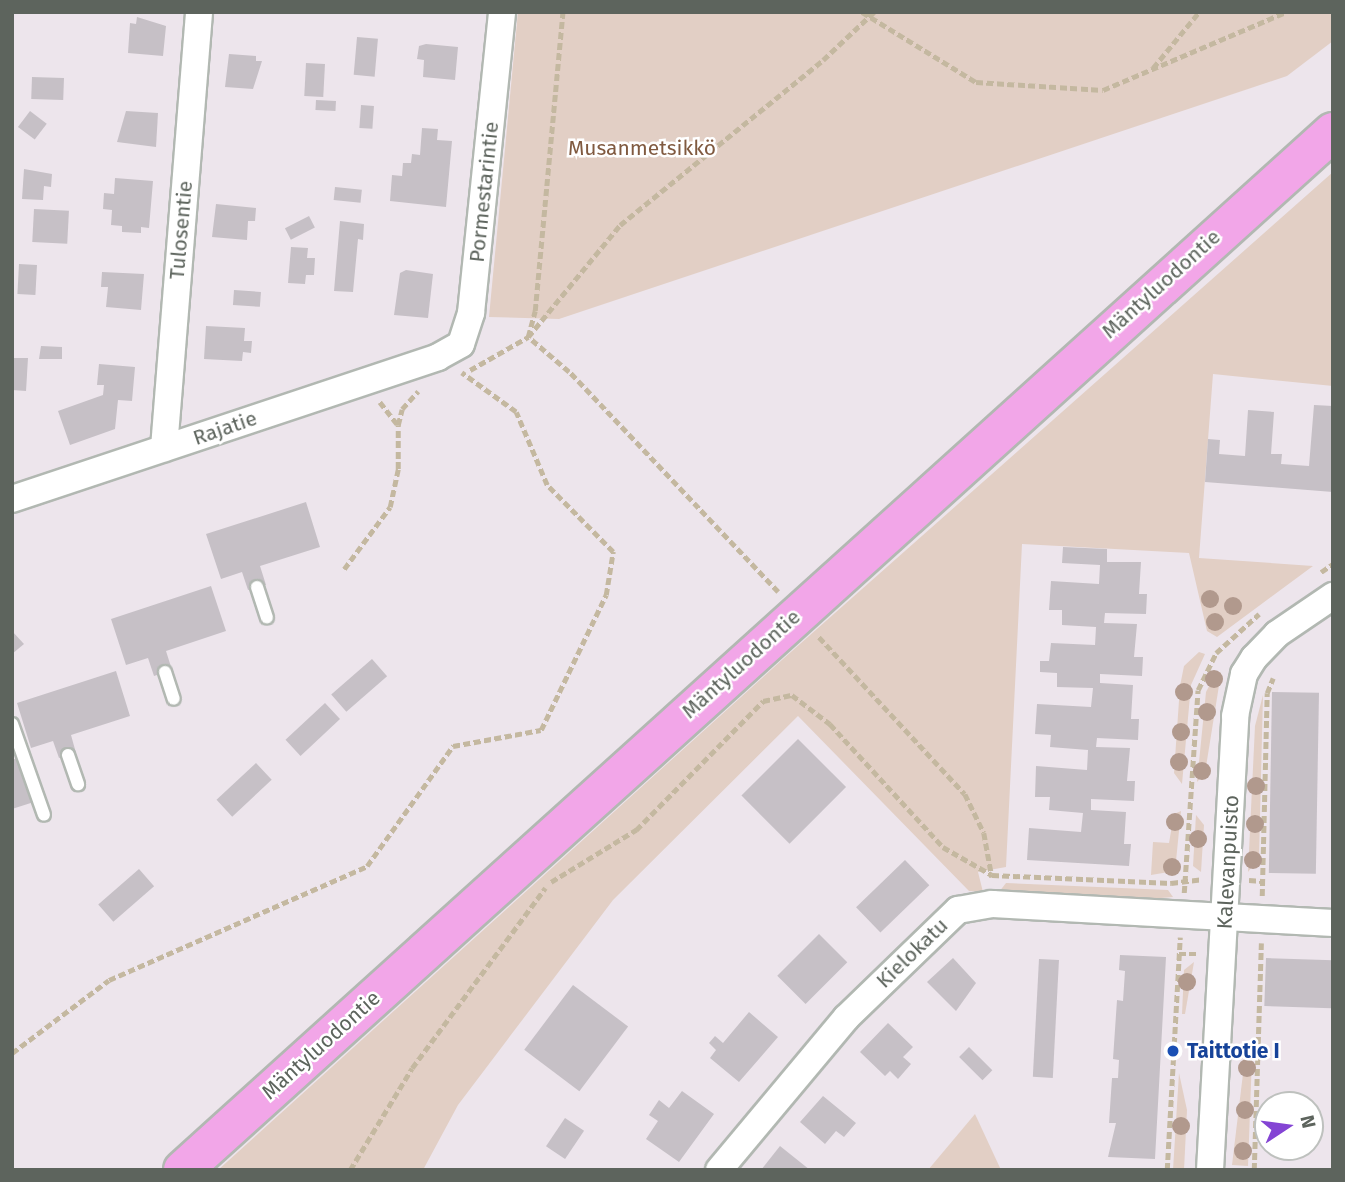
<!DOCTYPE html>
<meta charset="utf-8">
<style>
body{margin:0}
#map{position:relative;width:1345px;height:1182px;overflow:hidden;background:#ede5ec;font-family:"Fira Sans",sans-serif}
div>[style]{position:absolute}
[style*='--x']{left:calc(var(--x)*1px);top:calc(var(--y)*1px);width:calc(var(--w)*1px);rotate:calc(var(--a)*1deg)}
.green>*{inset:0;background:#e2cfc5}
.building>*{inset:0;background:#c6c0c6;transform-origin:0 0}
.path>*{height:4.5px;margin-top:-2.25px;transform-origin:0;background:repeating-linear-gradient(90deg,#c4b8a0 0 7px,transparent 0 10.5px)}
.roads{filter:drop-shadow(2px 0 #b2b8b2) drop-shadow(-2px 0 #b2b8b2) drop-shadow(0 2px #b2b8b2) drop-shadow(0 -2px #b2b8b2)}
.service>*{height:12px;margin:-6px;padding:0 6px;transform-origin:6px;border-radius:6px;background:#fff}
.minor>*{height:26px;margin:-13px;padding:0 13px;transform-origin:13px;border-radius:13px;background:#fff}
.trunk>*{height:38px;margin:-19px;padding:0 19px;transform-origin:19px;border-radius:19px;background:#f2a6e8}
.trees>*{width:18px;height:18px;margin:-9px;border-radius:50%;background:#b1998d}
.dots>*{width:19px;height:19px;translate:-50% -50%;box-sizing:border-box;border:4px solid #fff;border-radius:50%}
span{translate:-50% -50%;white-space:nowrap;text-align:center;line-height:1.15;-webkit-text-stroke:5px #fff;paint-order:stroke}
.park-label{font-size:21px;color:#805a40}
.street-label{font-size:21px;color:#5d645d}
.transit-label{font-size:21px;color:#164399;font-weight:700}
.left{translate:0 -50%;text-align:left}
.frame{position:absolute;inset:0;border:14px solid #5d645d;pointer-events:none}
.north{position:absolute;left:1254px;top:1091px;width:70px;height:70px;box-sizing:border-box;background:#fff;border:2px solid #bec1be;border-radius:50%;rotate:77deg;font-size:19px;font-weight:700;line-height:28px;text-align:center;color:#5d645d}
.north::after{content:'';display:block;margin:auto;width:24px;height:32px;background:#8444d4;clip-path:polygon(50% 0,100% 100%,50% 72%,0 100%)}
</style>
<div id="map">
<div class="green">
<div style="clip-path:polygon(518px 12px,1333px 12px,1333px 41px,1287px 76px,559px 319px,489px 317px)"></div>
<div style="clip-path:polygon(1333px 172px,1333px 386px,1213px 374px,1199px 558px,1313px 566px,1217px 637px,1207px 631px,1189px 553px,1022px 544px,1006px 867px,978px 872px,983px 892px,969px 891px,798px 716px,613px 900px,458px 1105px,423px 1170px,218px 1170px,783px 659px)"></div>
<div style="clip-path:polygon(1199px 652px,1205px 654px,1191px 685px,1182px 784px,1174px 773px,1180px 686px,1184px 666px)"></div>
<div style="clip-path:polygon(1217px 671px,1221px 673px,1205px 773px,1197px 782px,1206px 692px)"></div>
<div style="clip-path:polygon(1263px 695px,1259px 858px,1248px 872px,1255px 726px)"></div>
<div style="clip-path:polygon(1181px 811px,1175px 871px,1151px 875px,1153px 842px,1169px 843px,1174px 814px)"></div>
<div style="clip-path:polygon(1196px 815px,1204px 825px,1201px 872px,1193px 866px)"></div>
<div style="clip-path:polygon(1006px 883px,1168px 890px,1173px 897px,1137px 900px,999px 892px)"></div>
<div style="clip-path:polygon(1194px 962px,1185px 1014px,1182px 1014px,1184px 970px)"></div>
<div style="clip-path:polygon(1245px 1057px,1252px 1057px,1248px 1166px,1232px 1165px)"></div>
<div style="clip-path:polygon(1179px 1073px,1187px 1110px,1184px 1170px,1173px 1170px)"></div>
<div style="clip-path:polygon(975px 1114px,1001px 1170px,928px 1170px)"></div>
</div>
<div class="building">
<div style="clip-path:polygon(137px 17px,166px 26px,163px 56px,128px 53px,130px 23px,136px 24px)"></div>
<div style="left:357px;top:37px;width:21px;height:38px;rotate:5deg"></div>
<div style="clip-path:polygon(426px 44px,458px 47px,455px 80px,423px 77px,424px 60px,417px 59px,419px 46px)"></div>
<div style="clip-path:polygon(229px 54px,256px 56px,256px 61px,262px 61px,253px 89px,225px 87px)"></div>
<div style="left:306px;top:63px;width:19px;height:33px;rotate:3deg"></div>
<div style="left:32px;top:77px;width:32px;height:22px;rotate:2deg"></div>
<div style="left:316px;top:100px;width:20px;height:10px;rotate:3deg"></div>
<div style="left:361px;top:105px;width:13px;height:23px;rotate:4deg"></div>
<div style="left:30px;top:111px;width:21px;height:20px;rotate:37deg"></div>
<div style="clip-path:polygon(126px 111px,158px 113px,156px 147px,117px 142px)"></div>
<div style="clip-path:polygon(422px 128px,438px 129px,437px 140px,452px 141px,446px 207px,390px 201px,392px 175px,402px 176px,403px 163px,411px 163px,412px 154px,420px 155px)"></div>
<div style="clip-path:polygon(24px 169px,52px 174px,51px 187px,44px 186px,43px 200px,22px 199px)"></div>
<div style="clip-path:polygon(115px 178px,153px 181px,149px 228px,141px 227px,141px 233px,122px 232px,122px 226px,111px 225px,112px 210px,103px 209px,104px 193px,114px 194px)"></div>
<div style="left:335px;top:187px;width:27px;height:13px;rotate:6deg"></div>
<div style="clip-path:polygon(216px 204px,256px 208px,255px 221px,248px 221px,247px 240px,212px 237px)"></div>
<div style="left:34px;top:209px;width:35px;height:33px;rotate:3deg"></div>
<div style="left:309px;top:216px;width:13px;height:27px;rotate:63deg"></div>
<div style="clip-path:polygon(340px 221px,364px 224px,363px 240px,358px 239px,353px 292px,334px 291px)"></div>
<div style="clip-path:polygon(291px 247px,308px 248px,307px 258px,315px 258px,314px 275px,306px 275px,305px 284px,288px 283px)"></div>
<div style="left:19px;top:264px;width:18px;height:30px;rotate:3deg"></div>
<div style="clip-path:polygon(406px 270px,433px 274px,428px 318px,394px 315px,400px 273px)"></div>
<div style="clip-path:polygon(102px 272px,144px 274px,141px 310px,106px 307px,108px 287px,101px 287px)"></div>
<div style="left:234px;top:290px;width:27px;height:15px;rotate:4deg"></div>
<div style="clip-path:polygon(206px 326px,245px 328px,244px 341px,252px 341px,251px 353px,243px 352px,242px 361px,204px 359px)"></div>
<div style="clip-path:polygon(41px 346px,62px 347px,62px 359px,39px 359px)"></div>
<div style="clip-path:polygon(12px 358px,28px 358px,26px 391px,12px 390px)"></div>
<div style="clip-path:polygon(99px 364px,135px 367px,132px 401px,118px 400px,115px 429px,70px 445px,58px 411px,103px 395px,104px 385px,97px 385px)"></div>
<div style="clip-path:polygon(1314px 405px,1333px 406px,1333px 492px,1205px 482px,1208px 439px,1220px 440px,1219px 454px,1245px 456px,1248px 410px,1274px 412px,1271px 454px,1282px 454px,1281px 464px,1309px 466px)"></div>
<div style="clip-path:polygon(306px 502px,320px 547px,260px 566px,266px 585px,248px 590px,242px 572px,221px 579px,206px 534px)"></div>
<div style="clip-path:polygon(1063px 547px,1107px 549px,1107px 562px,1141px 562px,1139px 594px,1147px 594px,1146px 614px,1105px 613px,1104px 623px,1137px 624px,1134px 657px,1143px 657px,1142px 676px,1100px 674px,1100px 683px,1133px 685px,1131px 719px,1139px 719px,1138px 740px,1097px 738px,1096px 747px,1130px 748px,1127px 781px,1135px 781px,1134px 801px,1091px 799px,1091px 810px,1126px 812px,1124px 844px,1131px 844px,1129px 866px,1027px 860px,1029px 828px,1081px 832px,1083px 813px,1049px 810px,1050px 797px,1035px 797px,1036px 766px,1087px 770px,1088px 750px,1050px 747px,1051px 735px,1035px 734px,1037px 704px,1091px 707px,1093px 688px,1057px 687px,1057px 673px,1040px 672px,1040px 661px,1049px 661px,1051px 643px,1095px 645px,1096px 627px,1062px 625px,1062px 610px,1049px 610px,1051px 581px,1099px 584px,1100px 565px,1062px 563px)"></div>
<div style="clip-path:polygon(211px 586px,226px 631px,166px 651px,172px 670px,154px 676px,148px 658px,126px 665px,111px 619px)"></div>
<div style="clip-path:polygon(12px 631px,24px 644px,12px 654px)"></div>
<div style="left:372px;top:659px;width:23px;height:54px;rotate:49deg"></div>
<div style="clip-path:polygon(116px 671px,130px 716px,71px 735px,76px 753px,59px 758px,53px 741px,31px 748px,17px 703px)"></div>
<div style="left:1272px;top:692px;width:47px;height:181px;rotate:1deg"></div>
<div style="left:325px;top:703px;width:22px;height:54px;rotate:47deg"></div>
<div style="left:798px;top:739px;width:68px;height:80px;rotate:45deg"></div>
<div style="clip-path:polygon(23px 756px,37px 801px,12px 809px,12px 760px)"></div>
<div style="left:256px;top:763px;width:23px;height:54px;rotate:47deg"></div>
<div style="left:905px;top:860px;width:35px;height:68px;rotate:46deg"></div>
<div style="left:139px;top:869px;width:23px;height:54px;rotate:49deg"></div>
<div style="left:819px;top:934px;width:40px;height:59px;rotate:45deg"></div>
<div style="clip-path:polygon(1120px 955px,1166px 957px,1155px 1159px,1108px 1157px,1116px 1123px,1109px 1123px,1112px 1078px,1118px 1078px,1119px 1060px,1113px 1059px,1117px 1000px,1123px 1001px,1125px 971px,1119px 970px)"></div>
<div style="clip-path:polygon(953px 958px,976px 983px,956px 1011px,927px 982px)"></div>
<div style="left:1266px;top:958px;width:67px;height:48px;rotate:2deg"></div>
<div style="left:1039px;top:959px;width:20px;height:118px;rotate:3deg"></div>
<div style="left:573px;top:985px;width:69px;height:81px;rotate:37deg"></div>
<div style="clip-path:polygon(749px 1012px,778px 1037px,739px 1082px,710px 1058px,716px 1050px,709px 1043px,715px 1036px,723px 1043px)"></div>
<div style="clip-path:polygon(888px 1023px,913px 1047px,903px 1057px,911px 1064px,898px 1079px,890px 1071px,885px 1076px,860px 1052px)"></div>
<div style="left:969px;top:1047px;width:33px;height:14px;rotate:45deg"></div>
<div style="clip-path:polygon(682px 1091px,714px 1114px,679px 1162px,646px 1139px,658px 1121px,649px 1115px,659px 1100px,669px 1108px)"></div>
<div style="clip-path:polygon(823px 1096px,856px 1123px,844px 1137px,836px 1131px,825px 1144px,800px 1122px)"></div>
<div style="left:565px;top:1118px;width:23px;height:34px;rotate:34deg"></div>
<div style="clip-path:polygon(780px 1146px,810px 1170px,761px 1170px)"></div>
</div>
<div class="path">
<div style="--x:862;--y:12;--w:134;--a:31.6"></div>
<div style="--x:976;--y:82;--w:127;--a:3.6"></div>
<div style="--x:1103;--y:90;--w:199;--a:-23.1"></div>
<div style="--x:1153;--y:68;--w:72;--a:-50.6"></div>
<div style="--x:470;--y:370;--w:67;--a:-29.6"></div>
<div style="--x:528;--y:337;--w:27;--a:-75"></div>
<div style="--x:535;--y:311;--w:300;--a:-84.7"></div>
<div style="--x:380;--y:402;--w:28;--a:52"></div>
<div style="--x:344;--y:569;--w:77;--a:-53.4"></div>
<div style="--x:390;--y:507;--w:39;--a:-78"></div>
<div style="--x:398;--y:469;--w:44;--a:-90"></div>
<div style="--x:398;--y:425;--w:16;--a:-76"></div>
<div style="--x:402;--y:409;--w:24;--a:-48"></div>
<div style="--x:1321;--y:572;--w:14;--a:-34"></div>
<div style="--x:778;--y:592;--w:303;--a:-133.5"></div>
<div style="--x:569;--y:372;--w:54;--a:-139.5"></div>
<div style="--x:528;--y:337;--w:145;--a:-50.6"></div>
<div style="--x:620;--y:225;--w:262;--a:-39.1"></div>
<div style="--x:823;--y:60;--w:70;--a:-43.3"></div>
<div style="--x:819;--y:637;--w:214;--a:47.1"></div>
<div style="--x:965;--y:794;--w:43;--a:64"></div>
<div style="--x:984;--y:833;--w:45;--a:79.7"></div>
<div style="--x:1249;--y:880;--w:13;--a:4"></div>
<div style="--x:551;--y:882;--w:100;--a:-31.5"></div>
<div style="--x:636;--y:830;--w:181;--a:-45.4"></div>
<div style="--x:763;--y:701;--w:30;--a:-12"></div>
<div style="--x:792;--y:695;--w:48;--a:37.3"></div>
<div style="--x:830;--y:724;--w:167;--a:47.4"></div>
<div style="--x:943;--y:847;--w:56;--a:29.7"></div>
<div style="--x:992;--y:875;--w:179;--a:2.6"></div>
<div style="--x:1171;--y:883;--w:31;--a:-7"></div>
<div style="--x:1184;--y:893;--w:203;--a:-86.1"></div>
<div style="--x:1198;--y:690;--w:41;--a:-64.1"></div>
<div style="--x:1216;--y:653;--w:58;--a:-42.2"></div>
<div style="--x:1262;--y:896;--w:203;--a:-88.6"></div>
<div style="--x:1267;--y:693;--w:16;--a:-68"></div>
<div style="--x:1179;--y:954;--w:20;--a:0"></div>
<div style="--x:12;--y:1053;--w:121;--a:-37"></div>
<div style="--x:109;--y:980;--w:282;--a:-23.8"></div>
<div style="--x:367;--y:866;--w:148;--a:-54.4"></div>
<div style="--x:453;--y:746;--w:89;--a:-10.3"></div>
<div style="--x:541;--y:730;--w:150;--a:-64.3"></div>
<div style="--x:606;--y:595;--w:44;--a:-80.8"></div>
<div style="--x:613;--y:552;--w:94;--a:-134.6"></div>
<div style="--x:547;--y:485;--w:79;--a:-113"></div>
<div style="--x:516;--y:412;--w:67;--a:-144.2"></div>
<div style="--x:350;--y:1170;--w:119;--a:-58.7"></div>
<div style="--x:412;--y:1068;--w:224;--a:-53.5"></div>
<div style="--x:1167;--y:1170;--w:233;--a:-86.8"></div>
<div style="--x:1254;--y:1170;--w:227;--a:-88.2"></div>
</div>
<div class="roads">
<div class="service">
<div style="--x:257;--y:587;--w:32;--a:72"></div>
<div style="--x:165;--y:672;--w:28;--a:72"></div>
<div style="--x:12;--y:724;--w:96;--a:70.6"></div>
<div style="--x:68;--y:755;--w:31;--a:71"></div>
</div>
<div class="minor">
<div style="--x:164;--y:448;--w:437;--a:-85.4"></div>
<div style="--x:12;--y:499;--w:449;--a:-18.4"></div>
<div style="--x:438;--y:357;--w:26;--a:-29"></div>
<div style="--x:461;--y:344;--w:33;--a:-72"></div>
<div style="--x:471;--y:313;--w:303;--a:-84.1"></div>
<div style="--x:719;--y:1170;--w:198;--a:-50.1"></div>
<div style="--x:846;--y:1018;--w:156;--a:-44"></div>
<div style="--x:958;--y:910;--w:35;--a:-10"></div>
<div style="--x:992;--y:904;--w:342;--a:3.2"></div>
<div style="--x:1210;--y:1170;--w:455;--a:-86.8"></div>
<div style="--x:1235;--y:716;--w:43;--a:-77.9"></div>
<div style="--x:1244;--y:674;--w:19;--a:-58"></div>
<div style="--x:1254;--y:658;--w:33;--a:-46"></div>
<div style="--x:1277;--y:634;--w:68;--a:-34.2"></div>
</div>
<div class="trunk">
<div style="--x:183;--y:1170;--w:1549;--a:-42.07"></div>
</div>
</div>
<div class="trees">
<div style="left:1210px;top:599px"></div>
<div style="left:1233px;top:606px"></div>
<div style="left:1215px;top:622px"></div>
<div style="left:1214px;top:679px"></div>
<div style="left:1184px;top:692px"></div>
<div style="left:1207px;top:712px"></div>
<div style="left:1181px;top:732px"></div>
<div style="left:1179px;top:762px"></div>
<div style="left:1202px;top:771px"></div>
<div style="left:1256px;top:786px"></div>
<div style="left:1175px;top:822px"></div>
<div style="left:1255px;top:824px"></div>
<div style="left:1198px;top:839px"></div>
<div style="left:1253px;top:860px"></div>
<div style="left:1172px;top:867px"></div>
<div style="left:1187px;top:982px"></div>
<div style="left:1247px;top:1068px"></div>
<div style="left:1245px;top:1110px"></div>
<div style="left:1181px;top:1126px"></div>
<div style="left:1243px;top:1151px"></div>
</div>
<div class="dots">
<div style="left:1173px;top:1051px;background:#1a4fb4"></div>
</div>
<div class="park-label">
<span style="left:642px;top:148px">Musanmetsikkö</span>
</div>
<div class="street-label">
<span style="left:484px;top:192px;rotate:-84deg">Pormestarintie</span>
<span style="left:181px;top:230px;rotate:-85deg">Tulosentie</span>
<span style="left:1161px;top:284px;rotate:-42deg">Mäntyluodontie</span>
<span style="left:225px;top:428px;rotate:-19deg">Rajatie</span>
<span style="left:741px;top:664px;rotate:-42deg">Mäntyluodontie</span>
<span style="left:1228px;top:862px;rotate:-87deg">Kalevanpuisto</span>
<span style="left:912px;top:953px;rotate:-44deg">Kielokatu</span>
<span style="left:321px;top:1045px;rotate:-42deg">Mäntyluodontie</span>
</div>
<div class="transit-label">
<span class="left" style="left:1187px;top:1051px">Taittotie I</span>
</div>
<div class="frame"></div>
<div class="north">N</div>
</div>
